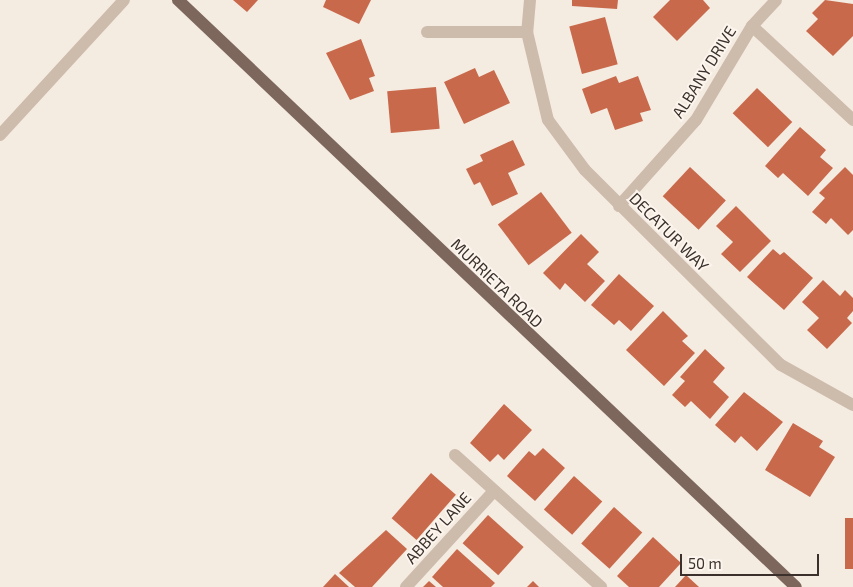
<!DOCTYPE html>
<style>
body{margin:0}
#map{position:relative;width:853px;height:587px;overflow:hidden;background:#f4ebe1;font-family:"Exo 2",sans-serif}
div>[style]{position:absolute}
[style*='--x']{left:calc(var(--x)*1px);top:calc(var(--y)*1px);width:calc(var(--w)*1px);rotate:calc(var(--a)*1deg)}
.building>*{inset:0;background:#c8694b;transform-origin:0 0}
.minor>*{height:12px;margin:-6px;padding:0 6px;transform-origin:6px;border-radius:6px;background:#cdbbac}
.major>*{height:12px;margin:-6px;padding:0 6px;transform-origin:6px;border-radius:6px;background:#7d675c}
span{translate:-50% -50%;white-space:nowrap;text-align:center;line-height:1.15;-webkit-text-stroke:4px #fbf5ee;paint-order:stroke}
.street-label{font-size:16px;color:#3b302b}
.scale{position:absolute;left:680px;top:554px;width:139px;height:22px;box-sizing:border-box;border:2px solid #3b302b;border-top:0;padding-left:6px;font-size:15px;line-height:18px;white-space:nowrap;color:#3b302b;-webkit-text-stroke:4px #fbf5ee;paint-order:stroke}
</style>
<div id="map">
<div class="building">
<div style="clip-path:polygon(233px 0,258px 0,247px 12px)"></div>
<div style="clip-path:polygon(326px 0,371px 0,359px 24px,323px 7px)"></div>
<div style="clip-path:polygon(572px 0,618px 0,617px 9px,572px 6px)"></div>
<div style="clip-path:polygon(670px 0,703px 0,710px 8px,677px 41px,653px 17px)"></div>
<div style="clip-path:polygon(825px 0,853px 4px,853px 36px,833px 56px,806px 31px,818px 19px,812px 13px)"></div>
<div style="left:605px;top:17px;width:49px;height:37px;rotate:75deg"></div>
<div style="clip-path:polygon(361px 39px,375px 76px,369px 78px,374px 91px,350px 100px,326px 53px)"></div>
<div style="clip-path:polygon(475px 68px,479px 77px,494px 70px,510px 103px,464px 124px,444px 82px)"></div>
<div style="clip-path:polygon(616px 76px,619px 83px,638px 76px,651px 110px,640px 113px,643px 121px,615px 130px,607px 108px,591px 114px,582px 89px)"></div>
<div style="left:436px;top:87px;width:42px;height:49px;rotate:85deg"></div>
<div style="left:757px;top:88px;width:49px;height:35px;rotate:44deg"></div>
<div style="clip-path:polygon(800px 127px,826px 150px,820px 157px,833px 168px,808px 196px,783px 173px,778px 178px,765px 166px)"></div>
<div style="clip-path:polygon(513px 140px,525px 165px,508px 173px,518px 194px,492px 206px,480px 182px,474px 185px,466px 169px,483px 161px,480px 155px)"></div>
<div style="left:690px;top:167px;width:49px;height:40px;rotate:43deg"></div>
<div style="clip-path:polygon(845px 167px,853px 175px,853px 230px,848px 235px,831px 218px,826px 224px,812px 212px,825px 198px,819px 193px)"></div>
<div style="left:541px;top:192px;width:51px;height:54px;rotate:53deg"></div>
<div style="clip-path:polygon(736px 206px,771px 241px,740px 272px,721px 254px,733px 242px,716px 226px)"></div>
<div style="clip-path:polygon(581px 234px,599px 252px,587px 264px,605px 281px,585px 302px,565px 283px,560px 290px,543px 273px)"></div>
<div style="clip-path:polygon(773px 249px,780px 255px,784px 252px,813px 278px,784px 310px,747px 277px)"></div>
<div style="clip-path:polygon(619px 274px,654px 306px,631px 331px,619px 320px,614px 325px,591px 305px)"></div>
<div style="clip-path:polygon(823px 280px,840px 296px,845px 290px,853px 298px,853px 311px,847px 318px,852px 323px,827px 349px,807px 330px,819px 318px,802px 302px)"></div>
<div style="clip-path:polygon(663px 311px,688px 336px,682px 341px,695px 353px,664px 386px,626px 350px)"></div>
<div style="clip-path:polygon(705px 349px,725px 368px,713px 382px,729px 397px,710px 419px,691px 401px,685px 407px,672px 395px,685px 381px,680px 377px)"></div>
<div style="clip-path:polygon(744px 392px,783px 422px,757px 451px,741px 436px,735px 443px,715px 425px)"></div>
<div style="clip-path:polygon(504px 404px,532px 430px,504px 460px,498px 454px,490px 462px,470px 443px)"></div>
<div style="clip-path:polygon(793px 423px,823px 441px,819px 447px,835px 457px,810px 497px,765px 470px)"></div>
<div style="clip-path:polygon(543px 448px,565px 468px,535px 501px,507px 476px,529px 451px,535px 456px)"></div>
<div style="left:431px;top:473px;width:33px;height:60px;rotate:41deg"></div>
<div style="left:574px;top:476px;width:38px;height:45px;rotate:42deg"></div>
<div style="left:614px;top:507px;width:38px;height:49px;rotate:42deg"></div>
<div style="left:488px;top:515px;width:48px;height:38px;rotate:42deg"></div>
<div style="left:845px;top:518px;width:8px;height:51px"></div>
<div style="clip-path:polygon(386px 530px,407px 549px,372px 587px,355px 587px,339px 573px)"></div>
<div style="clip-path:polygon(653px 537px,681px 563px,659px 587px,629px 587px,617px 576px)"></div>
<div style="clip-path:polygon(457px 549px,495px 583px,491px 587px,443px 587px,432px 577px)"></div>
<div style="clip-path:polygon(335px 574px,349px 587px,323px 587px)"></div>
<div style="clip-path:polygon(686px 575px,699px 587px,675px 587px)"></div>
<div style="clip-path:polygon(429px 581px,436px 587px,423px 587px)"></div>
<div style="clip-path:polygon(533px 581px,539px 587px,527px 587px)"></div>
</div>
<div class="minor">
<div style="--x:530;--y:0;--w:32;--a:95"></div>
<div style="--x:527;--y:32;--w:90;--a:76.6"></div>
<div style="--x:548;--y:120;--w:62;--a:53.5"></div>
<div style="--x:585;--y:170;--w:276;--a:44.9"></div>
<div style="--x:781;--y:365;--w:82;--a:29.1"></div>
<div style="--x:752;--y:26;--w:138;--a:42.9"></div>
<div style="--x:427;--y:32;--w:100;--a:0"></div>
<div style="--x:0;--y:135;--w:183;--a:-47.4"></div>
<div style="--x:619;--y:206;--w:115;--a:-48.2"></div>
<div style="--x:696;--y:120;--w:109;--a:-59.2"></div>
<div style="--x:752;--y:26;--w:35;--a:-47"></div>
<div style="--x:455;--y:455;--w:197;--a:42.1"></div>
<div style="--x:406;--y:587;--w:129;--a:-47.5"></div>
</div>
<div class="major">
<div style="--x:178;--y:0;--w:852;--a:43.53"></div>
</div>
<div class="street-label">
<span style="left:704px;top:72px;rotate:-58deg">ALBANY DRIVE</span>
<span style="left:669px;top:232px;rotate:45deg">DECATUR WAY</span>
<span style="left:497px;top:283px;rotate:44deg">MURRIETA ROAD</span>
<span style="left:438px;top:528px;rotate:-48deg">ABBEY LANE</span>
</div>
<div class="scale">50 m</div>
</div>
